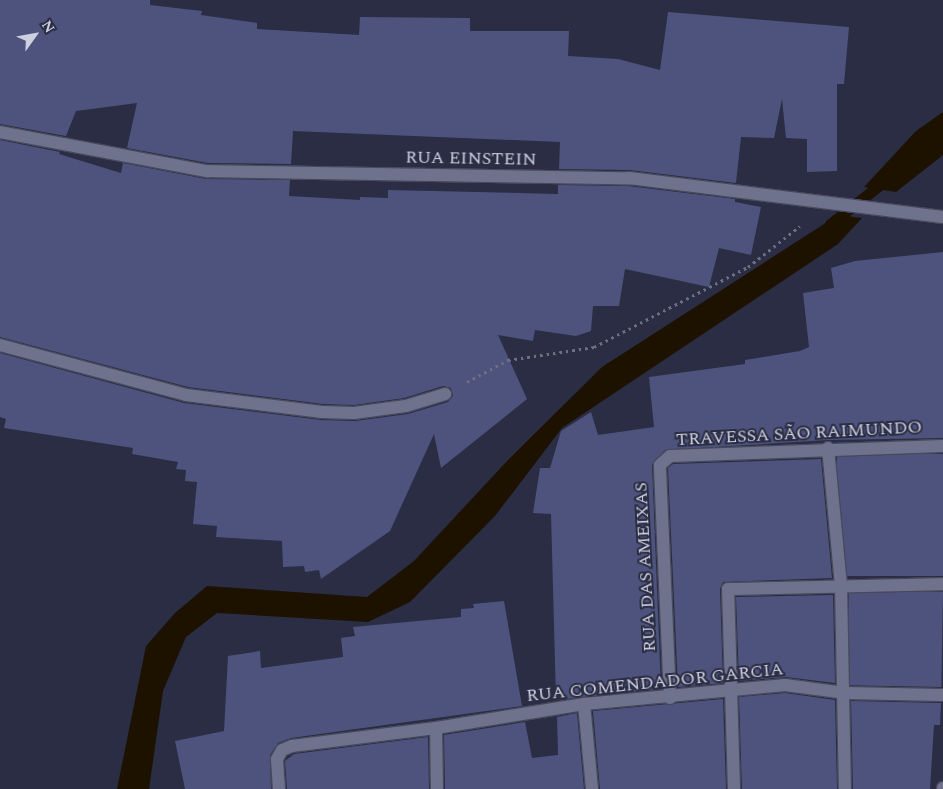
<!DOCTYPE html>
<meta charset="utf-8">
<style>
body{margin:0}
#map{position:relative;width:943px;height:789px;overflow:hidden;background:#2a2d44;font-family:Spectral,serif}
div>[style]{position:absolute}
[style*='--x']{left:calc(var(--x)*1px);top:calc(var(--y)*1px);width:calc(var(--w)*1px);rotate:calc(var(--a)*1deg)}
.water>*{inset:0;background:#1d1200}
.stream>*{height:11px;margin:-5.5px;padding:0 5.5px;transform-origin:5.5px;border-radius:5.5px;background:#1d1200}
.building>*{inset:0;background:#4e537d;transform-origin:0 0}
.path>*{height:3px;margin-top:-1.5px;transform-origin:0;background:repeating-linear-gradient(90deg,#6d6f83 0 2.5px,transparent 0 6.5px)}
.roads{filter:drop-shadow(1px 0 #47495d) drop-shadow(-1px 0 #47495d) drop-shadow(0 1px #47495d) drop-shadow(0 -1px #47495d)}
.lane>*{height:12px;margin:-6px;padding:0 6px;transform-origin:6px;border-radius:6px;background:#6e728d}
.street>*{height:12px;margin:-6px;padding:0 6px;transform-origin:6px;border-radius:6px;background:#6e728d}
span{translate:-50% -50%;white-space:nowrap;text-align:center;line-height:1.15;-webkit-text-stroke:4px #2a2d44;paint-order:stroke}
.street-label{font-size:18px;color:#ced0df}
.north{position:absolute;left:10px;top:10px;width:50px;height:50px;-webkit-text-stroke:4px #2a2d44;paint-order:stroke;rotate:58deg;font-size:14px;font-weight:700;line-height:20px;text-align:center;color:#ced0df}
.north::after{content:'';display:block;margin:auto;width:18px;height:22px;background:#ced0df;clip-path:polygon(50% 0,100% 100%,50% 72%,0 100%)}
</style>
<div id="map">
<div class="water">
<div style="clip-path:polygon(943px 112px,943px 155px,896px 192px,864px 187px,916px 131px)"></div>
<div style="clip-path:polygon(838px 215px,862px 218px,838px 244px,562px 428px,495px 516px,410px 602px,368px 622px,217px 613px,186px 637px,163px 691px,149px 789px,117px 789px,146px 646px,175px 613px,207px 586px,367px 597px,414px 561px,508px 460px,602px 367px)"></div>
</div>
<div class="stream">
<div style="--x:830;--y:224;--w:71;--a:-38.2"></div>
</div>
<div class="building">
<div style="clip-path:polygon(0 0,150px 0,150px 5px,202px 11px,201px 15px,257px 23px,257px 29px,359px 35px,360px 17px,470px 18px,470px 31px,569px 31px,568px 56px,618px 59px,660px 70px,668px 12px,849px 27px,844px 84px,837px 84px,837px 171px,807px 172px,807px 139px,786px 138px,782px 99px,774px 138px,741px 137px,736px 183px,630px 170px,559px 169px,560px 142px,293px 131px,291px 164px,208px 163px,127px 148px,137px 103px,76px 111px,66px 136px,0 124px)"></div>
<div style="clip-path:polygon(0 140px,60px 152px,59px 154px,121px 173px,123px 163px,206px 179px,290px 180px,289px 196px,360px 200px,360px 197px,388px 198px,388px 190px,558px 194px,558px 185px,628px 186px,735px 199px,735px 202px,761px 207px,751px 255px,719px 248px,709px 287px,625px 269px,619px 306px,593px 306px,591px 331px,576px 336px,535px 330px,533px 341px,498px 335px,527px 399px,441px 468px,434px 434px,390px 531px,321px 579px,319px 570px,305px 572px,304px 566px,283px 567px,282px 541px,216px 537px,217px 526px,193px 524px,197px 482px,185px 481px,186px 470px,176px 469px,178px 462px,132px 454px,133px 448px,4px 428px,6px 419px,0 417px,0 353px,184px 403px,321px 420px,355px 421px,408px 414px,448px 402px,453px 396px,451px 388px,443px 386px,404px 398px,354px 405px,323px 404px,188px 387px,0 337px)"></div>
<div style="clip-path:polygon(943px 252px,943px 438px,828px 440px,665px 450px,652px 465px,661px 689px,556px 700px,551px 514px,533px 513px,540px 468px,550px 468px,561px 431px,591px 412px,598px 435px,654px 427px,649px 377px,745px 364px,745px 360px,800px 351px,809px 347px,803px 293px,834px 288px,831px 268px,855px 261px)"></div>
<div style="left:943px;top:454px;width:122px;height:106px;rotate:90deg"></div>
<div style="clip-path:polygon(821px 459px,832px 578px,723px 582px,720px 589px,723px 683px,678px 687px,668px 468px,673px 464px)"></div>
<div style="left:943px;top:592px;width:95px;height:94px;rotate:91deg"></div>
<div style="clip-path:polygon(833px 595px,835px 683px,786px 677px,739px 681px,736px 597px)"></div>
<div style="clip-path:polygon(504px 601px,522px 706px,291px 738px,278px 743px,270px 755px,271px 789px,185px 789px,175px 741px,224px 731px,228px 656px,260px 651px,261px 668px,343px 657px,341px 638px,355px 636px,353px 627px,461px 617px,461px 609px,474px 608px,473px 604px)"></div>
<div style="clip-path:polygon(785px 693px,835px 700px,837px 789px,742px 789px,739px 697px)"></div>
<div style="clip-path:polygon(723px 699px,726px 789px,600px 789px,593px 711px)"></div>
<div style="clip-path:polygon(851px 701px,941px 703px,940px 725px,934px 725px,930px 789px,853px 789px)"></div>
<div style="clip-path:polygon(577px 713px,584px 789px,445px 789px,444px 735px,525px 722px,532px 758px,558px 755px,557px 717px)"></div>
<div style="clip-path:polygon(428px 737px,429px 789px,287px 789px,285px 761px,294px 754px)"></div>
</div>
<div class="path">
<div style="--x:467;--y:382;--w:47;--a:-28.2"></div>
<div style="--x:508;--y:360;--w:87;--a:-8.6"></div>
<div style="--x:594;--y:347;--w:174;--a:-27.5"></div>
<div style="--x:748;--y:267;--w:66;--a:-38.3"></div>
</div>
<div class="roads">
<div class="lane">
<div style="--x:828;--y:448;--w:138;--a:84.6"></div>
<div style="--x:841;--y:585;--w:204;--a:88.9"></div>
<div style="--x:670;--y:698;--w:233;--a:-92.5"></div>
<div style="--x:660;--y:465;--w:13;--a:-42"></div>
<div style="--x:670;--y:456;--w:273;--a:-2.1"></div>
<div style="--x:584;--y:704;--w:85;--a:84.6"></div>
<div style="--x:436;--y:728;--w:61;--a:89.1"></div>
<div style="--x:279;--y:789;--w:30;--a:-94"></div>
<div style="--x:277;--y:759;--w:10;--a:-61"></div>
<div style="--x:282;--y:750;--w:11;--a:-22"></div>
<div style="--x:292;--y:746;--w:145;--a:-7.1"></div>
<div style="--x:436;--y:728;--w:150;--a:-9.2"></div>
<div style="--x:584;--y:704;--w:202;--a:-5.4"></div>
<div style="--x:785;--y:685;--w:62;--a:7.5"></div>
<div style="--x:846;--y:693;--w:97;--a:1.2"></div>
<div style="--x:734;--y:789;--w:200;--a:-91.7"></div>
<div style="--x:728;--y:589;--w:215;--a:-1.3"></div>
<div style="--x:943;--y:789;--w:1;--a:-90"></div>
</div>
<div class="street">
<div style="--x:0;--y:132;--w:211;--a:10.7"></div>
<div style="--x:207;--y:171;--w:422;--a:1"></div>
<div style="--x:629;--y:178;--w:316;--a:7.1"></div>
<div style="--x:0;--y:345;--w:193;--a:15"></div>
<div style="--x:186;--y:395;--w:137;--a:7.1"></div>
<div style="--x:322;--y:412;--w:32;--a:2"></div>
<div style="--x:354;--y:413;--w:52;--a:-7.7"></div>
<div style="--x:406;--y:406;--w:41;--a:-17.1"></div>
</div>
</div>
<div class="street-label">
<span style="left:471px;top:159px;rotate:1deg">RUA EINSTEIN</span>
<span style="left:799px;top:434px;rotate:-3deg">TRAVESSA SÃO RAIMUNDO</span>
<span style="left:646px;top:567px;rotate:-93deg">RUA DAS AMEIXAS</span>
<span style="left:655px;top:683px;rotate:-6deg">RUA COMENDADOR GARCIA</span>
</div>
<div class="north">N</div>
</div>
